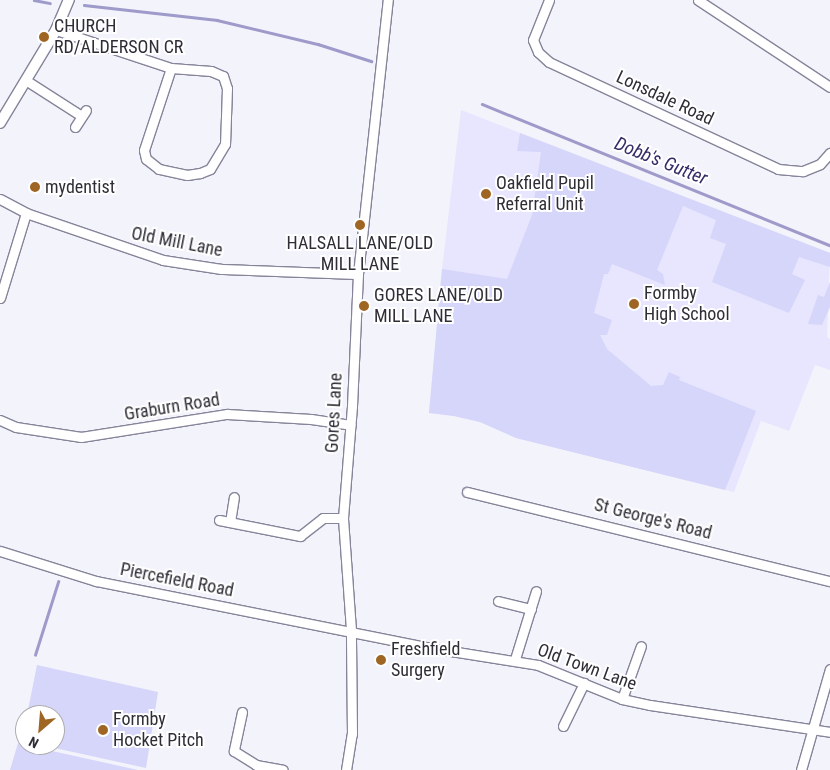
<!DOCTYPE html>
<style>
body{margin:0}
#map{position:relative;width:830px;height:770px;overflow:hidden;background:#f3f3fc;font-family:"Roboto Condensed",sans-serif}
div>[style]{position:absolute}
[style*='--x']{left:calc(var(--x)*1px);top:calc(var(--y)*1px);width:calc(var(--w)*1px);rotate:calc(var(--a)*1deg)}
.built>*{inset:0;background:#e7e6fe}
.green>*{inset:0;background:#d6d5fa}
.stream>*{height:2.5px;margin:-1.25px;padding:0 1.25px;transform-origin:1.25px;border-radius:1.25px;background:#9e9aca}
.roads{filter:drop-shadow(1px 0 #858499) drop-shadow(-1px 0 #858499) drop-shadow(0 1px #858499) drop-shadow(0 -1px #858499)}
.minor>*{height:9px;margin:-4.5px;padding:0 4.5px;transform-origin:4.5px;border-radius:4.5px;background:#fff}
.major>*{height:10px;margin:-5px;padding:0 5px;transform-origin:5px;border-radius:5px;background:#fff}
.dots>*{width:14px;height:14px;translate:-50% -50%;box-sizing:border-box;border:2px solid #fff;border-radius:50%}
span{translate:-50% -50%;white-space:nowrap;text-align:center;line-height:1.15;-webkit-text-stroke:4px #fff;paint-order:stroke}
.poi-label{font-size:18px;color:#2f2e37}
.left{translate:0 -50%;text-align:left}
.street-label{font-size:18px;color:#2f2e37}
.water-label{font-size:19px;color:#362c67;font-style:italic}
.north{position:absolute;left:15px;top:705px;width:50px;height:50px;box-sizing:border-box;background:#fff;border:1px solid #acabaf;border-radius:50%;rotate:207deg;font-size:14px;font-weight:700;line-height:20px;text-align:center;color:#2f2e37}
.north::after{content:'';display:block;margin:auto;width:18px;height:22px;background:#9e6523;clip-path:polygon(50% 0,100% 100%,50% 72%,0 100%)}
</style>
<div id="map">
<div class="built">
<div style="clip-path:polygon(461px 110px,830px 253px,827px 337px,830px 339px,830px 370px,815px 365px,789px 431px,761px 421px,734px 492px,516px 438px,480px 422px,454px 416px,429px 413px,442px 269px)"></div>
</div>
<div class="green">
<div style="clip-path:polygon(520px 133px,830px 253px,830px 267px,799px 257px,792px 274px,805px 280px,789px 313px,712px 282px,726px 244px,710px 238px,716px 220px,683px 206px,657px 270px,663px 274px,665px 285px,612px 264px,608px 274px,604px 274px,594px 313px,612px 320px,607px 335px,600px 335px,607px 349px,651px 386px,663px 385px,669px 372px,680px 377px,679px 380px,756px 411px,725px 490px,516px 438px,480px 422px,454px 416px,429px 413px,442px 269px,507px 279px,532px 215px,541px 152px,517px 151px)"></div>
<div style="clip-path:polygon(830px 282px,830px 307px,822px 325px,808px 324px,818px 295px,824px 297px)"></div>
<div style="clip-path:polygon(37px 665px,158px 692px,146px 768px,41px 745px,55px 745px,55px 715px,27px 715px)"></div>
<div style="clip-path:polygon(18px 743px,25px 745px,138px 770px,10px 770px)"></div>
</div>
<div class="stream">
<div style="--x:34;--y:0;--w:16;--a:11"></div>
<div style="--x:84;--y:5;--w:134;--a:6.4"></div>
<div style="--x:217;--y:20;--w:104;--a:13.4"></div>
<div style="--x:318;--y:44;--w:56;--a:17.8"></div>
<div style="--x:482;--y:104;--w:375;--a:22.1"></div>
<div style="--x:35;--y:655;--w:77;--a:-72.5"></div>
</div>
<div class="roads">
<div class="minor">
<div style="--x:549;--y:0;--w:43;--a:111.8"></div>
<div style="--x:533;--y:40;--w:13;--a:67"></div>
<div style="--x:538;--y:52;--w:15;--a:42"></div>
<div style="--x:549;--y:62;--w:253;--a:25"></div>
<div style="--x:778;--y:169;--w:25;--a:5"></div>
<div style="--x:803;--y:171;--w:18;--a:-22"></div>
<div style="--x:820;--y:164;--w:15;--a:-48"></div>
<div style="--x:698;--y:0;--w:158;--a:33.4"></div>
<div style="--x:56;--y:30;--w:121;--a:18.3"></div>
<div style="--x:171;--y:68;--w:40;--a:4.3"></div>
<div style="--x:211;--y:71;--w:13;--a:23"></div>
<div style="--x:223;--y:76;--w:13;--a:72"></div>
<div style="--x:227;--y:88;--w:56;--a:92"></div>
<div style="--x:225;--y:144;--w:29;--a:121"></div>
<div style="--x:210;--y:169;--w:11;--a:158"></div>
<div style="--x:200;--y:173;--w:13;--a:171"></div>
<div style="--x:187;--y:175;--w:29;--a:-168"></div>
<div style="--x:159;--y:169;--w:16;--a:-142"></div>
<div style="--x:146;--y:159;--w:9;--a:-103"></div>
<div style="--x:144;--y:150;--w:86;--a:-71.8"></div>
<div style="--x:27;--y:81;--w:63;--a:32.7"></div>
<div style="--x:75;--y:127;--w:20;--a:-57"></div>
<div style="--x:0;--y:199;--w:30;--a:28"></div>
<div style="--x:26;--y:213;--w:145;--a:18.9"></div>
<div style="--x:163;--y:260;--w:59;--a:8.8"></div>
<div style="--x:221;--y:269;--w:137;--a:2.1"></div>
<div style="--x:0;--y:298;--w:89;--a:-73"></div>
<div style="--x:0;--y:420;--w:17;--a:24"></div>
<div style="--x:16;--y:427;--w:66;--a:8.7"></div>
<div style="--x:81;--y:437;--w:148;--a:-9"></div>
<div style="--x:227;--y:414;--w:84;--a:3.4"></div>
<div style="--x:311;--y:419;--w:40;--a:8.5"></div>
<div style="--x:467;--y:492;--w:374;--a:13.8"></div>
<div style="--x:219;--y:520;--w:83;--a:11.2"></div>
<div style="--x:300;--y:536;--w:29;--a:-38"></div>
<div style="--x:323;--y:518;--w:20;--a:0"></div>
<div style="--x:230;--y:522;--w:25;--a:-81"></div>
<div style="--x:0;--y:551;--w:101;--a:17.4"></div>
<div style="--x:96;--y:581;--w:343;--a:11.3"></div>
<div style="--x:432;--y:648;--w:107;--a:9.1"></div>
<div style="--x:538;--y:665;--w:91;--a:22"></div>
<div style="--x:622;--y:699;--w:29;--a:12"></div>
<div style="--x:650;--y:705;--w:182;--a:8.5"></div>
<div style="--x:498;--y:601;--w:34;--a:14"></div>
<div style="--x:515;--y:659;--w:71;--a:-72.8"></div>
<div style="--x:622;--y:699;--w:56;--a:-70.3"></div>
<div style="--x:242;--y:712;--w:40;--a:102"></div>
<div style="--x:234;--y:751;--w:26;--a:32"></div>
<div style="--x:256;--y:765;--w:27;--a:10"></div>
<div style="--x:563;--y:726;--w:48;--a:-64"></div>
<div style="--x:346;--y:770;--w:36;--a:-81"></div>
<div style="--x:352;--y:734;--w:104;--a:-90.6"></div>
<div style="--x:351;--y:630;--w:112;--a:-94.1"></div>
<div style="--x:343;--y:518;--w:112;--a:-85.4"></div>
<div style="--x:352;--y:406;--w:132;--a:-87.4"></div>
<div style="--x:358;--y:274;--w:276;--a:-83.8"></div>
<div style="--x:801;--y:770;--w:105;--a:-74"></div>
</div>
<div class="major">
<div style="--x:0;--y:123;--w:109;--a:-58.9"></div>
<div style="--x:56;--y:30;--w:33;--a:-67"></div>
</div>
</div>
<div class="dots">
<div style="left:44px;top:37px;background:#9e6523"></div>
<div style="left:35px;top:187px;background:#9e6523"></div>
<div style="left:486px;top:194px;background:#9e6523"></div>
<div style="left:360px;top:225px;background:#9e6523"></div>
<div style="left:634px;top:304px;background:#9e6523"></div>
<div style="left:364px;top:306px;background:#9e6523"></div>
<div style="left:381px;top:660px;background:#9e6523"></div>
<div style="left:103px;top:730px;background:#9e6523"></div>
</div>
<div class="poi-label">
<span class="left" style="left:54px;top:37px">CHURCH<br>RD/ALDERSON CR</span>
<span class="left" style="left:496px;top:194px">Oakfield Pupil<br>Referral Unit</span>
<span class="left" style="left:45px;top:187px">mydentist</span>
<span style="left:360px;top:254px">HALSALL LANE/OLD<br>MILL LANE</span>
<span class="left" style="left:644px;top:304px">Formby<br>High School</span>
<span class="left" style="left:374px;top:306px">GORES LANE/OLD<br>MILL LANE</span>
<span class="left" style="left:391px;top:660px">Freshfield<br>Surgery</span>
<span class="left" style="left:113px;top:730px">Formby<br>Hocket Pitch</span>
</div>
<div class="street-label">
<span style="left:665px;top:98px;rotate:25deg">Lonsdale Road</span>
<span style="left:177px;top:242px;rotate:11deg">Old Mill Lane</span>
<span style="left:172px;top:407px;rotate:-9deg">Graburn Road</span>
<span style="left:334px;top:413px;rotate:-87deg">Gores Lane</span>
<span style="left:653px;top:519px;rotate:14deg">St George's Road</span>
<span style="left:177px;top:580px;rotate:11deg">Piercefield Road</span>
<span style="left:587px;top:667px;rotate:20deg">Old Town Lane</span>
</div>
<div class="water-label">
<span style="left:661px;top:161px;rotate:22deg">Dobb's Gutter</span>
</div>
<div class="north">N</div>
</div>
